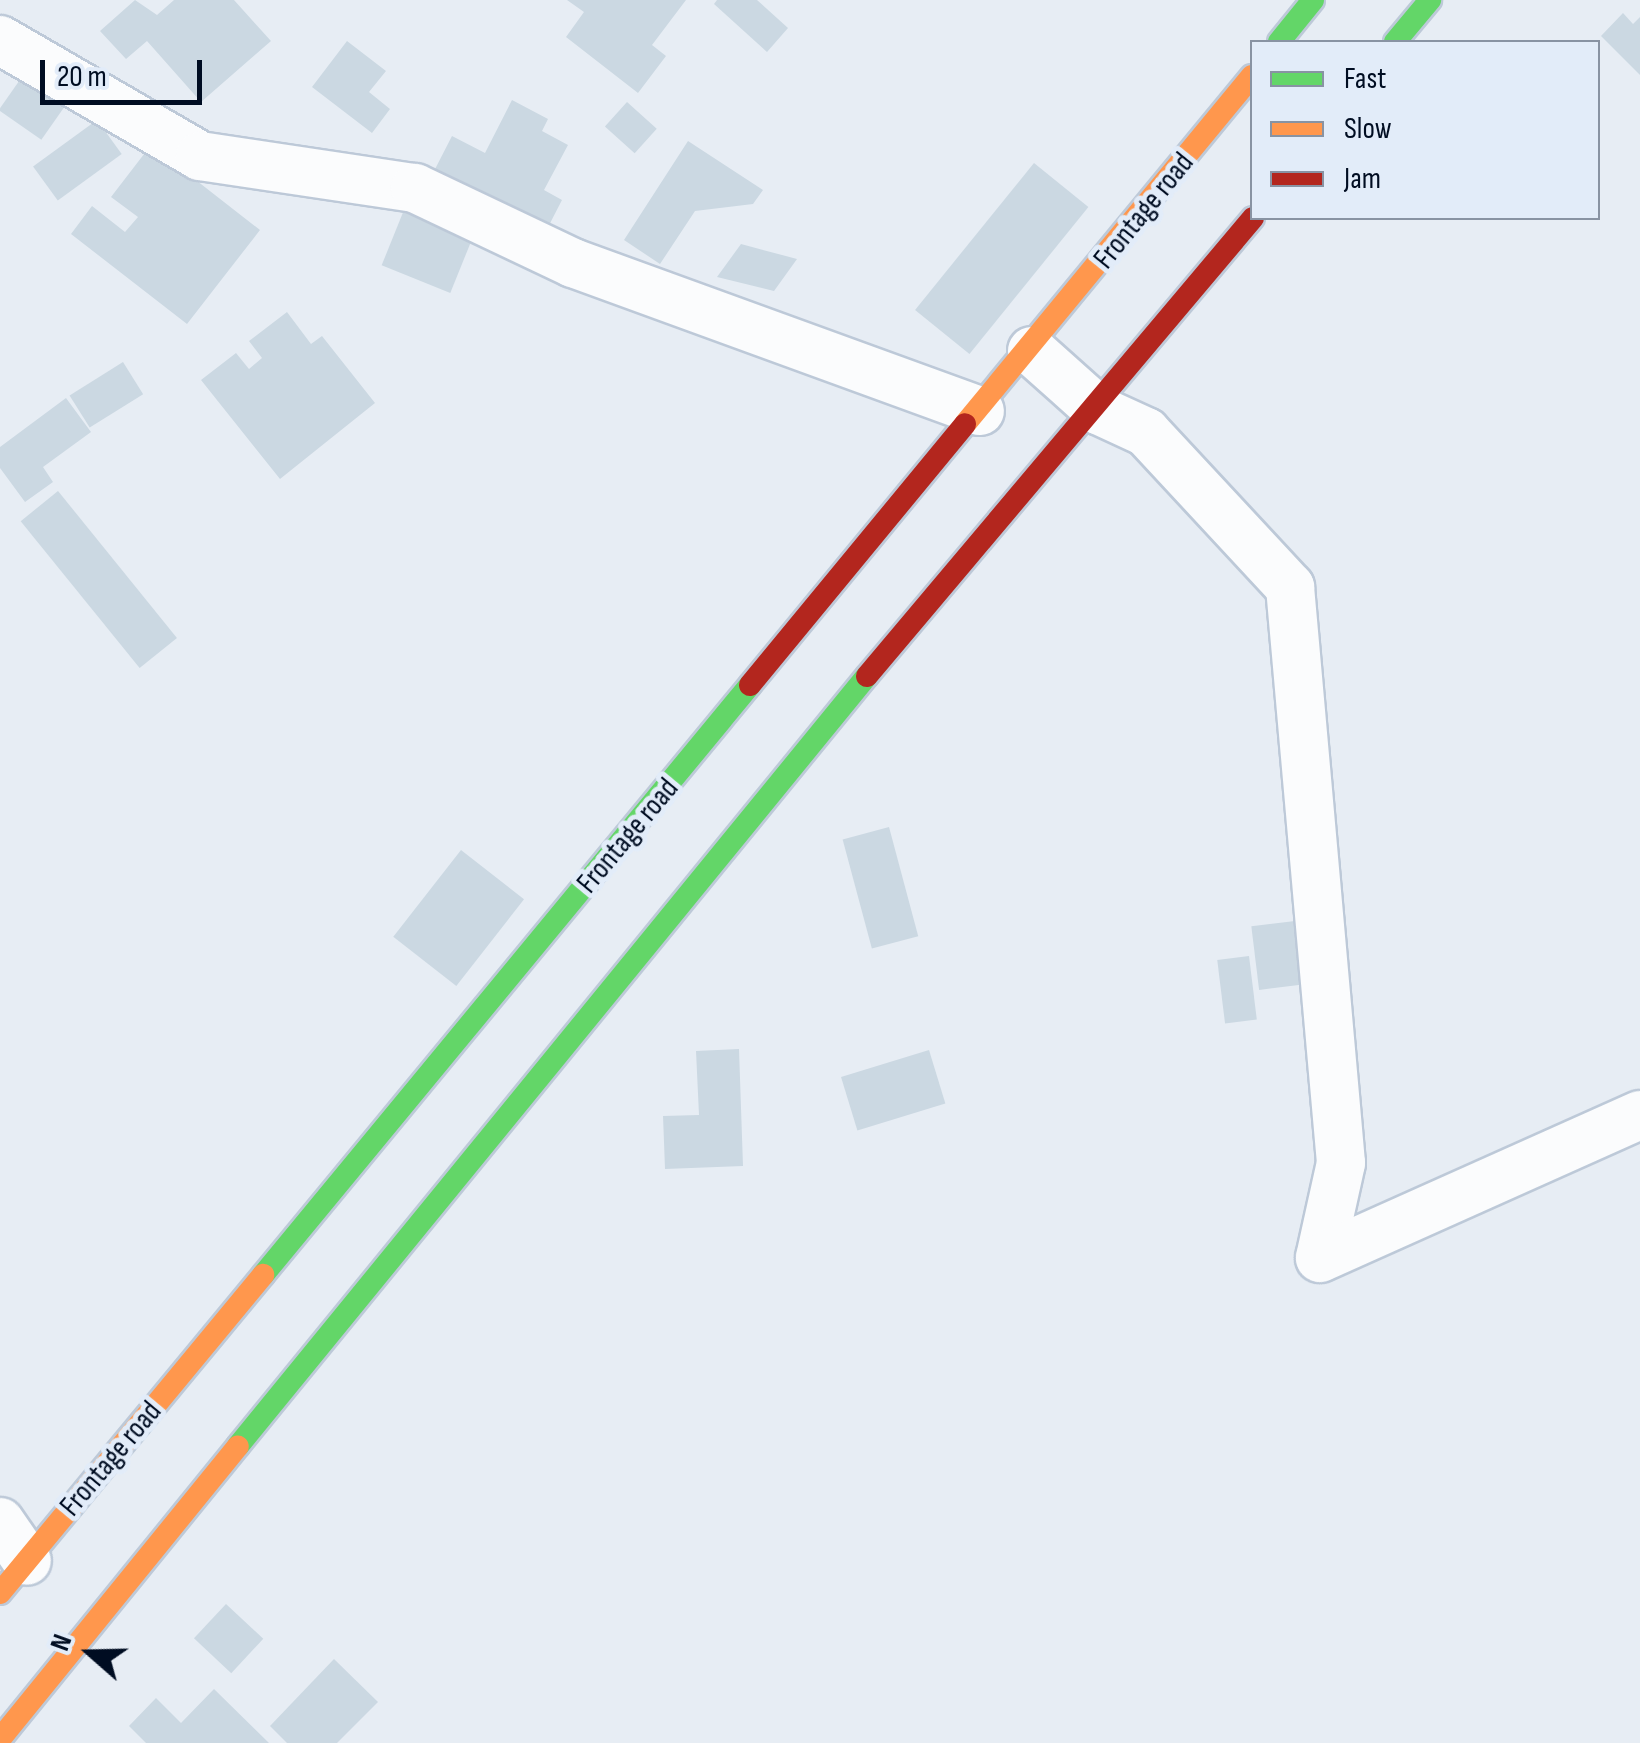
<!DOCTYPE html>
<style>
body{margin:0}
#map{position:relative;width:1640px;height:1743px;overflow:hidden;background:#e7edf4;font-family:"Sofia Sans Condensed",sans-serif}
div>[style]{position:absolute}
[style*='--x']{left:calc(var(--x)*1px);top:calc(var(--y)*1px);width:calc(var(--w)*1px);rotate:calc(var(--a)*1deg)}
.building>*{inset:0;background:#cbd8e2;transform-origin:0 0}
.roads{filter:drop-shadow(2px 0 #bdc9d8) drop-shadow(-2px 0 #bdc9d8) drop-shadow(0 2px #bdc9d8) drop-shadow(0 -2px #bdc9d8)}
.street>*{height:48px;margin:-24px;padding:0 24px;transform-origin:24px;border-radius:24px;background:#fbfcfd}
.fast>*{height:22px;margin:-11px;padding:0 11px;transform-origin:11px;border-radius:11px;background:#63d668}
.slow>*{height:22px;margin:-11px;padding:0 11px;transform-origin:11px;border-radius:11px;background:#ff974d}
.jam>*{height:22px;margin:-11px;padding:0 11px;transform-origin:11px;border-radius:11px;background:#b3261e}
span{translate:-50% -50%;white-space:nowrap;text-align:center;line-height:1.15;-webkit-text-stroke:10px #e2ecf9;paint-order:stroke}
.street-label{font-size:30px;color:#000d22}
.legend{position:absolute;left:1250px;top:40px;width:350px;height:180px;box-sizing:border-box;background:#e2ecf9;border:2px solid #8893a3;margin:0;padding:12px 18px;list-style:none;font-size:30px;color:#000d22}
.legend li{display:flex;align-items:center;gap:20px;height:50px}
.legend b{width:50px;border:2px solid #8893a3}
.north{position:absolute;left:40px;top:1603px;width:100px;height:100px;-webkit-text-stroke:8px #e2ecf9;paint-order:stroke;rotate:290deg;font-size:28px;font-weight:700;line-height:40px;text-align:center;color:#000d22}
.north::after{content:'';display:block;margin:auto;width:35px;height:45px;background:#000d22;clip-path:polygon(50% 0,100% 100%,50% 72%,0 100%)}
.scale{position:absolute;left:40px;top:60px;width:162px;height:45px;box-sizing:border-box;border:5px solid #000d22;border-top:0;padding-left:12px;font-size:30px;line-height:35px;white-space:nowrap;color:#000d22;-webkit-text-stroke:8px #e2ecf9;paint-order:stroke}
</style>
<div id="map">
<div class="building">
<div style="clip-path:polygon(135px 0,157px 15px,174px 0,234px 0,271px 41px,201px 102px,147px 41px,126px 59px,100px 31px)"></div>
<div style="clip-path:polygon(567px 0,686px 0,652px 45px,666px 56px,638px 93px,566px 37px,584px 12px)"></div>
<div style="clip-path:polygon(717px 0,757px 0,788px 28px,767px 52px,714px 4px)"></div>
<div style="clip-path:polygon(1623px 13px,1633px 24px,1640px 17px,1640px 75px,1601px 36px)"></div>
<div style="clip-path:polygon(347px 41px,386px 71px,369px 92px,390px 109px,372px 133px,312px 87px)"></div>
<div style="left:24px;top:74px;width:52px;height:44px;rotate:35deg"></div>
<div style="clip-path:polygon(512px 100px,548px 119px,542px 131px,568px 145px,544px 190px,562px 200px,545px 233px,432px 175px,452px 136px,485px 153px)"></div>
<div style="left:627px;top:102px;width:40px;height:33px;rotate:42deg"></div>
<div style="left:97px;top:120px;width:42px;height:79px;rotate:54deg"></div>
<div style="clip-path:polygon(688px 141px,763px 190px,753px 204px,695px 211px,660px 264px,624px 240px)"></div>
<div style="clip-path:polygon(151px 145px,260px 230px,187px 324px,71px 234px,92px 206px,125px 232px,138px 217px,111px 197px)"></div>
<div style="left:1034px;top:163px;width:70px;height:189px;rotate:39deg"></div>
<div style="left:406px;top:205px;width:74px;height:65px;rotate:22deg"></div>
<div style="clip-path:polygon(741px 244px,797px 259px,774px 291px,717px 277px)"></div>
<div style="clip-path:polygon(287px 312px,311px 344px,322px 336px,375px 403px,280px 479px,201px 380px,236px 353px,249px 369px,262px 358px,249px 341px)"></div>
<div style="left:123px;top:362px;width:38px;height:63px;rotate:58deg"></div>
<div style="clip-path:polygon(66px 398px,91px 432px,43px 467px,53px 482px,25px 502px,0 468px,0 447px)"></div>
<div style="left:58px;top:491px;width:189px;height:48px;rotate:51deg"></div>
<div style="left:889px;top:827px;width:113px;height:48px;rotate:75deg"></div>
<div style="left:461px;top:850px;width:80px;height:110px;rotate:38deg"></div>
<div style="left:1295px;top:921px;width:64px;height:44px;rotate:83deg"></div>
<div style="left:1249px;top:956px;width:64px;height:32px;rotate:83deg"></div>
<div style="clip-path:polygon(739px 1049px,743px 1166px,665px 1169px,663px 1116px,699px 1115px,696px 1051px)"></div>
<div style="left:929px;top:1050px;width:56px;height:92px;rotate:73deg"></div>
<div style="left:226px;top:1604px;width:51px;height:47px;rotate:43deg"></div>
<div style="clip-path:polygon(334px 1659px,378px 1702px,337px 1743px,287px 1743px,270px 1726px)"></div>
<div style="clip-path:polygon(214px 1689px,269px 1743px,146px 1743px,129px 1726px,156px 1698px,181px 1723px)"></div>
</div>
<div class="roads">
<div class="street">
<div style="--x:0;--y:40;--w:231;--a:30.1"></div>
<div style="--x:200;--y:156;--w:217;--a:8.5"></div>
<div style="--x:415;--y:188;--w:175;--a:25.4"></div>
<div style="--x:573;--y:263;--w:433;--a:20"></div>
<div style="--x:1032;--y:351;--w:89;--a:41.8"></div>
<div style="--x:1098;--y:410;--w:53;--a:24.6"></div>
<div style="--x:1146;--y:432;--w:212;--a:47.1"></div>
<div style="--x:1290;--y:587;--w:578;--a:84.94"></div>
<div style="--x:1341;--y:1163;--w:97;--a:102.5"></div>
<div style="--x:1320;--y:1258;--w:350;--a:-24.1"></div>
<div style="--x:0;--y:1522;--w:47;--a:55.3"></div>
</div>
<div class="fast">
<div style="--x:1279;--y:42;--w:54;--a:-51"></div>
<div style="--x:1395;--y:42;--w:55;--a:-50.2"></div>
<div style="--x:263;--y:1275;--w:765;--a:-50.46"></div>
<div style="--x:238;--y:1446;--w:994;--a:-50.76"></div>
</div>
<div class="slow">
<div style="--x:965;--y:424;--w:451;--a:-50.5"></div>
<div style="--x:0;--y:1593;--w:413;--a:-50.4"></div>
<div style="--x:0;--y:1739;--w:377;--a:-50.9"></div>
</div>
<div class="jam">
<div style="--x:867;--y:676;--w:599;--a:-49.88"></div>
<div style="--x:750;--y:685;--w:338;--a:-50.5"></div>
</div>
</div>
<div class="street-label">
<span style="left:1144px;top:211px;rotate:-51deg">Frontage road</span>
<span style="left:628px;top:836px;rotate:-50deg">Frontage road</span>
<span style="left:111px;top:1459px;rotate:-50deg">Frontage road</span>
</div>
<ul class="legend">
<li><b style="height:12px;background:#63d668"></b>Fast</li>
<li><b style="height:12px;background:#ff974d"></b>Slow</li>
<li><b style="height:12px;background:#b3261e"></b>Jam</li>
</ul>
<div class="north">N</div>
<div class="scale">20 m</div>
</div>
